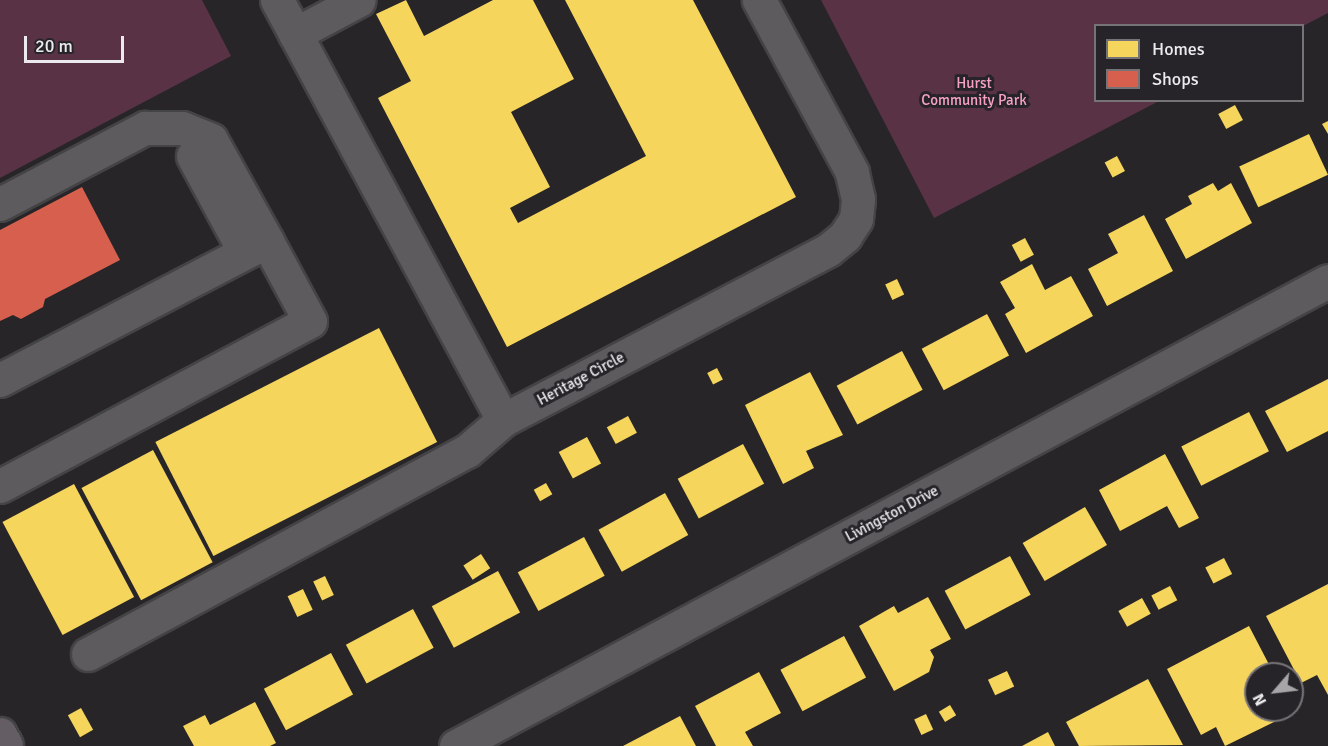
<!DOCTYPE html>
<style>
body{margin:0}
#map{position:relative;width:1328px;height:746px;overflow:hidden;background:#272528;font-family:Signika,sans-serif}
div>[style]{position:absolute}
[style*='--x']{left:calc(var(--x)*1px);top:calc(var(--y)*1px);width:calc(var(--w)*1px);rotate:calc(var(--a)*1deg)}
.green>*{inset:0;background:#593345}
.homes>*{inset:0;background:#f6d55c;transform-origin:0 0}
.shops>*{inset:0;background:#d6604d}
.roads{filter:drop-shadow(2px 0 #444345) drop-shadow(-2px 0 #444345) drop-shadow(0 2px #444345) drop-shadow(0 -2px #444345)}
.minor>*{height:33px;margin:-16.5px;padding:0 16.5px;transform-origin:16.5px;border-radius:16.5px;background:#5d5b5e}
.major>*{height:33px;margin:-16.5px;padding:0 16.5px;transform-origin:16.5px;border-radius:16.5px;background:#645d64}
span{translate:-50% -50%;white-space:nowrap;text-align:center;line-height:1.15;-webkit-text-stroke:6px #272429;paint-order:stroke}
.park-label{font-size:15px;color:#f8a1c6}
.street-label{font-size:15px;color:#eceaed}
.legend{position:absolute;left:1094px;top:24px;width:210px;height:78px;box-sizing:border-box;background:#272429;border:2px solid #767377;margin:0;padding:8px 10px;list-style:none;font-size:18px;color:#eceaed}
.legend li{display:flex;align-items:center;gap:12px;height:30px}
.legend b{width:30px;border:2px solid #767377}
.north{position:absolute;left:1244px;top:662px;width:60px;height:60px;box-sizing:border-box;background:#272429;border:2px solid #767377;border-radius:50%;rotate:242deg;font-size:16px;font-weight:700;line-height:24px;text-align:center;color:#eceaed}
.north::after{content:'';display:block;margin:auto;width:21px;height:27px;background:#a7a5a8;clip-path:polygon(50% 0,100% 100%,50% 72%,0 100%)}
.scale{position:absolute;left:24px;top:36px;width:100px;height:27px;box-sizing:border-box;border:3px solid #eceaed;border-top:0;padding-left:8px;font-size:18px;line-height:21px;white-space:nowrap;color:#eceaed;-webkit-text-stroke:4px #272429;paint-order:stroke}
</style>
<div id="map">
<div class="green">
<div style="clip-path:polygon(0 0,202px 0,231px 56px,0 178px)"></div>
<div style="clip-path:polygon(821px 0,1328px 0,1328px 13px,1303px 26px,1096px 26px,1096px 100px,1159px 101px,934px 218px)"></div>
</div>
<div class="homes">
<div style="clip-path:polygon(406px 0,424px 36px,493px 0,533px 0,574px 79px,511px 112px,550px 187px,510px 208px,518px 223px,646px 156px,565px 0,693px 0,796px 197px,507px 347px,378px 98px,411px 81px,376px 14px)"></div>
<div style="left:1235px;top:105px;width:17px;height:19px;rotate:62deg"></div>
<div style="clip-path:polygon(1328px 121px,1328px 134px,1322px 124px)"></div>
<div style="left:1309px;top:134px;width:45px;height:77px;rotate:65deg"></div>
<div style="left:1117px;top:156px;width:17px;height:14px;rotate:62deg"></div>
<div style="clip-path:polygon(1213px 183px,1218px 191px,1231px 183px,1252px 223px,1186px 259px,1165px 219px,1192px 204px,1188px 196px)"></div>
<div style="clip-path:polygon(1144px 215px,1173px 271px,1107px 306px,1088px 269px,1118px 253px,1108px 234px)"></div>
<div style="left:1025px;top:238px;width:19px;height:15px;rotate:62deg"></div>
<div style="clip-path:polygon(1032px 264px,1045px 290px,1071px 276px,1093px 316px,1026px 353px,1005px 314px,1015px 308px,1000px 282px)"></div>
<div style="left:897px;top:279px;width:17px;height:13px;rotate:65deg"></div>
<div style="left:987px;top:314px;width:47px;height:74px;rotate:62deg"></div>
<div style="left:379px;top:328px;width:128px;height:251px;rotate:63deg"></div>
<div style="left:902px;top:351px;width:44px;height:74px;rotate:62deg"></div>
<div style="left:717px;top:368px;width:13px;height:11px;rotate:63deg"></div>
<div style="clip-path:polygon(810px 372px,843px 435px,806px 451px,814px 468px,783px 484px,745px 405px)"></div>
<div style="clip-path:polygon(1328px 379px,1328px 431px,1287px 452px,1265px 411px)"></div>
<div style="left:1249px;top:412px;width:44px;height:76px;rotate:63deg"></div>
<div style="left:628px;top:416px;width:19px;height:24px;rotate:62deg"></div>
<div style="left:587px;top:437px;width:30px;height:32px;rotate:62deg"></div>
<div style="left:743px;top:444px;width:45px;height:74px;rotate:62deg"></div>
<div style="left:153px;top:450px;width:127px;height:81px;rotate:62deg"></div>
<div style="clip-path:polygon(1165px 454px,1199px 518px,1179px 528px,1167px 506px,1120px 531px,1099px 490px)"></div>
<div style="left:546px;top:483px;width:13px;height:14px;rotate:61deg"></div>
<div style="left:74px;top:484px;width:128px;height:81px;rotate:62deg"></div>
<div style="left:665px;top:493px;width:48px;height:76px;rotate:61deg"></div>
<div style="left:1085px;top:507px;width:44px;height:72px;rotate:60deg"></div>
<div style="left:584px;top:537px;width:44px;height:75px;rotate:62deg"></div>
<div style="left:481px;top:554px;width:17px;height:21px;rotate:57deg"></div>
<div style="left:1010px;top:556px;width:44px;height:74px;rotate:62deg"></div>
<div style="left:1224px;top:558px;width:18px;height:21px;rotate:63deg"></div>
<div style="left:498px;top:571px;width:47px;height:75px;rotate:62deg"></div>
<div style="left:325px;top:576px;width:21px;height:13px;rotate:65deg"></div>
<div style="clip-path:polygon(1328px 584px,1328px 695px,1317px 675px,1301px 683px,1266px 616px)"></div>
<div style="left:1170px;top:586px;width:16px;height:21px;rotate:63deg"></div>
<div style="left:303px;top:589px;width:23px;height:17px;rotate:65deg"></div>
<div style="clip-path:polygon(928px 597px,951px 639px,930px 650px,934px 657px,929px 672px,894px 691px,859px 626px,894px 606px,898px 613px)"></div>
<div style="left:1142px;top:598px;width:18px;height:27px;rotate:61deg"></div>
<div style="left:413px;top:609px;width:44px;height:76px;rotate:62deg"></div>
<div style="clip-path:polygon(1249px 626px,1274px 674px,1256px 674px,1256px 710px,1273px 710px,1278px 720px,1225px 746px,1216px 727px,1201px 735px,1167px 669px)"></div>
<div style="left:844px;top:636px;width:47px;height:72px;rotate:62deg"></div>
<div style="left:331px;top:653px;width:47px;height:76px;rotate:62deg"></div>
<div style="left:1007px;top:671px;width:17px;height:21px;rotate:65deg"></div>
<div style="clip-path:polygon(759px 672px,781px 713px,745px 732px,753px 746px,716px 746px,695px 706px)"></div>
<div style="clip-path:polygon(1148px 679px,1183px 745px,1079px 746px,1066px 722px)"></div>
<div style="clip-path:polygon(255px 702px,276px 743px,270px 746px,194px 746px,183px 726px,205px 715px,210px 725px)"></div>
<div style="left:950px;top:705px;width:12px;height:13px;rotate:59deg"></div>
<div style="left:81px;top:708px;width:25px;height:15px;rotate:61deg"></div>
<div style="left:926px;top:714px;width:17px;height:13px;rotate:65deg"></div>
<div style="clip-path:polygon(680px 716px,696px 746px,623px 746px)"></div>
<div style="clip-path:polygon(1048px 732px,1055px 746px,1022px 746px)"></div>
</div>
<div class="shops">
<div style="clip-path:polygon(82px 187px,120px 260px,45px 299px,43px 307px,21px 319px,13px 315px,0 321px,0 230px)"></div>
</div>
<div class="roads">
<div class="minor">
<div style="--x:277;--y:0;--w:477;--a:61.7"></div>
<div style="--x:503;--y:420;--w:367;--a:-27.6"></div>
<div style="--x:828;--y:250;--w:22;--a:-39"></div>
<div style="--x:845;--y:236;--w:20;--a:-57"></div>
<div style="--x:856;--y:219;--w:20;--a:-84"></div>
<div style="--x:858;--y:199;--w:28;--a:-103"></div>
<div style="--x:852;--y:172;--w:196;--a:-118.4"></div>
<div style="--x:295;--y:34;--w:72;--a:-28"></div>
<div style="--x:193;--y:156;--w:109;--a:61.6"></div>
<div style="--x:0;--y:204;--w:164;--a:-27.7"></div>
<div style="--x:145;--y:128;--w:37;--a:0"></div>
<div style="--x:182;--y:128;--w:31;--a:22"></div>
<div style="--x:211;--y:140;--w:115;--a:61"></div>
<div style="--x:267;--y:241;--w:301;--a:152.5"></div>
<div style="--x:0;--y:486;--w:351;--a:-28"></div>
<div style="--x:310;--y:321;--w:91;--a:-118.3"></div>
<div style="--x:88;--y:654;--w:430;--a:-28.2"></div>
<div style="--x:467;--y:451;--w:48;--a:-40.7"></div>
<div style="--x:456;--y:746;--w:988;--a:-28.07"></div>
</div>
<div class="major">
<div style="--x:0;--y:734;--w:13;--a:63"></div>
</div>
</div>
<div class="park-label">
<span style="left:974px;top:92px">Hurst<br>Community Park</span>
</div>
<div class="street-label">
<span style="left:581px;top:379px;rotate:-28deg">Heritage Circle</span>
<span style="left:892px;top:514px;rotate:-28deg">Livingston Drive</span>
</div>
<ul class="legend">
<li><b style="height:16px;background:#f6d55c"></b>Homes</li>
<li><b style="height:16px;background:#d6604d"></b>Shops</li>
</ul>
<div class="north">N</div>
<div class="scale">20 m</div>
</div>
